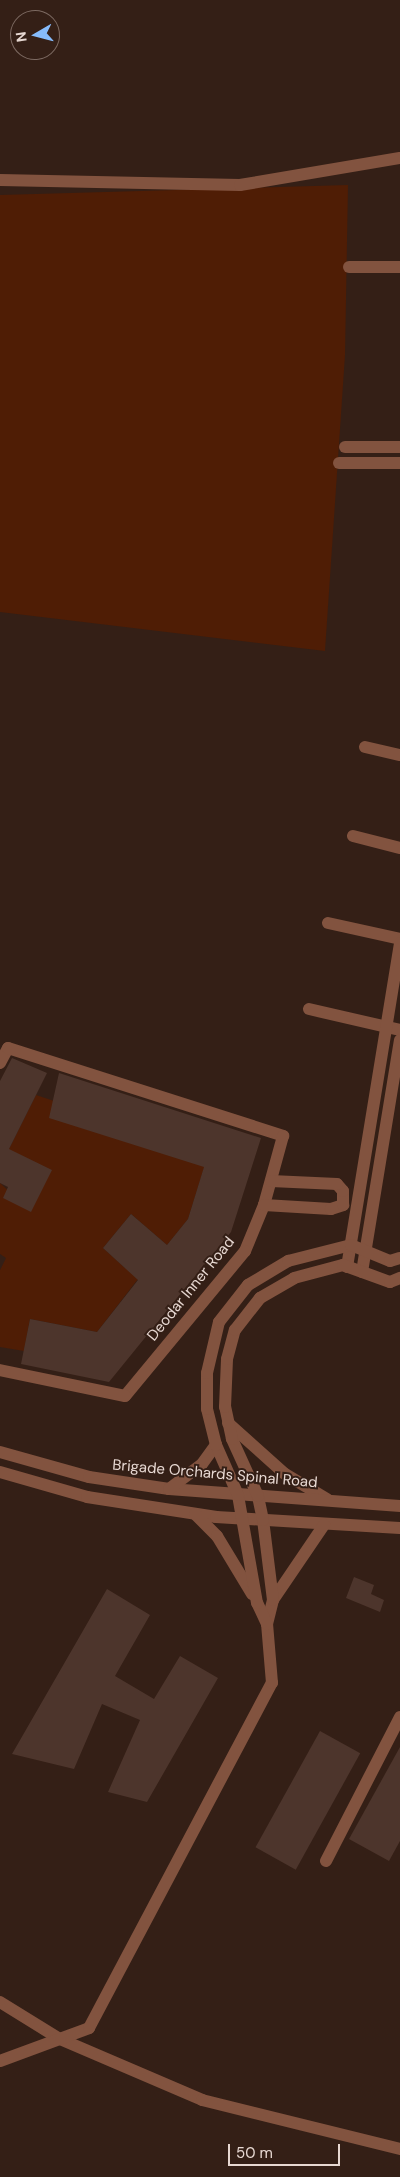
<!DOCTYPE html>
<style>
body{margin:0}
#map{position:relative;width:400px;height:2177px;overflow:hidden;background:#341f16;font-family:"DM Sans",sans-serif}
div>[style]{position:absolute}
[style*='--x']{left:calc(var(--x)*1px);top:calc(var(--y)*1px);width:calc(var(--w)*1px);rotate:calc(var(--a)*1deg)}
.green>*{inset:0;background:#4f1d05}
.building>*{inset:0;background:#4d352c;transform-origin:0 0}
.minor>*{height:12px;margin:-6px;padding:0 6px;transform-origin:6px;border-radius:6px;background:#82533f}
.tertiary>*{height:12px;margin:-6px;padding:0 6px;transform-origin:6px;border-radius:6px;background:#82533f}
span{translate:-50% -50%;white-space:nowrap;text-align:center;line-height:1.15;-webkit-text-stroke:4px #341f16;paint-order:stroke}
.street-label{font-size:15px;color:#e7d8d2}
.north{position:absolute;left:10px;top:10px;width:50px;height:50px;box-sizing:border-box;background:#341f16;border:1px solid #7c6961;border-radius:50%;rotate:262deg;font-size:14px;font-weight:700;line-height:20px;text-align:center;color:#e7d8d2}
.north::after{content:'';display:block;margin:auto;width:18px;height:22px;background:#86bbfb;clip-path:polygon(50% 0,100% 100%,50% 72%,0 100%)}
.scale{position:absolute;left:228px;top:2144px;width:112px;height:22px;box-sizing:border-box;border:2px solid #e7d8d2;border-top:0;padding-left:6px;font-size:15px;line-height:18px;white-space:nowrap;color:#e7d8d2;-webkit-text-stroke:4px #341f16;paint-order:stroke}
</style>
<div id="map">
<div class="green">
<div style="clip-path:polygon(348px 185px,345px 355px,325px 651px,0 612px,0 195px)"></div>
<div style="clip-path:polygon(36px 1095px,209px 1152px,188px 1219px,167px 1245px,131px 1214px,103px 1248px,125px 1268px,135px 1257px,148px 1266px,97px 1332px,30px 1319px,24px 1351px,0 1347px,0 1270px,6px 1258px,0 1254px,0 1183px,31px 1212px,1px 1165px)"></div>
</div>
<div class="building">
<div style="clip-path:polygon(12px 1058px,47px 1073px,9px 1149px,52px 1170px,31px 1212px,3px 1198px,8px 1187px,0 1183px,0 1081px)"></div>
<div style="clip-path:polygon(59px 1073px,261px 1138px,231px 1232px,109px 1382px,21px 1364px,30px 1319px,97px 1332px,138px 1280px,103px 1248px,131px 1214px,167px 1245px,188px 1219px,204px 1167px,49px 1118px)"></div>
<div style="clip-path:polygon(354px 1577px,374px 1585px,371px 1594px,384px 1600px,380px 1612px,346px 1598px)"></div>
<div style="clip-path:polygon(107px 1589px,150px 1615px,115px 1676px,154px 1699px,180px 1656px,218px 1678px,147px 1802px,108px 1792px,140px 1720px,102px 1704px,74px 1769px,12px 1754px)"></div>
<div style="left:320px;top:1731px;width:46px;height:133px;rotate:29deg"></div>
<div style="clip-path:polygon(400px 1747px,400px 1841px,389px 1861px,349px 1839px)"></div>
</div>
<div class="minor">
<div style="--x:349;--y:267;--w:51;--a:0"></div>
<div style="--x:345;--y:447;--w:55;--a:0"></div>
<div style="--x:339;--y:463;--w:61;--a:0"></div>
<div style="--x:365;--y:747;--w:36;--a:13"></div>
<div style="--x:353;--y:836;--w:49;--a:14.3"></div>
<div style="--x:328;--y:923;--w:74;--a:12.5"></div>
<div style="--x:309;--y:1009;--w:93;--a:13"></div>
<div style="--x:0;--y:1063;--w:17;--a:-62"></div>
<div style="--x:8;--y:1048;--w:289;--a:17.7"></div>
<div style="--x:283;--y:1136;--w:72;--a:105.4"></div>
<div style="--x:264;--y:1205;--w:50;--a:112.4"></div>
<div style="--x:245;--y:1251;--w:188;--a:129.6"></div>
<div style="--x:125;--y:1396;--w:128;--a:-168.3"></div>
<div style="--x:264;--y:1205;--w:67;--a:3.4"></div>
<div style="--x:331;--y:1209;--w:13;--a:-18"></div>
<div style="--x:343;--y:1205;--w:14;--a:-90"></div>
<div style="--x:343;--y:1191;--w:9;--a:-131"></div>
<div style="--x:337;--y:1184;--w:66;--a:-177.4"></div>
<div style="--x:347;--y:1267;--w:328;--a:-80.7"></div>
<div style="--x:362;--y:1272;--w:235;--a:-80.7"></div>
<div style="--x:228;--y:1423;--w:76;--a:41.8"></div>
<div style="--x:285;--y:1474;--w:49;--a:30.8"></div>
<div style="--x:0;--y:1452;--w:92;--a:15.7"></div>
<div style="--x:89;--y:1477;--w:81;--a:8.5"></div>
<div style="--x:169;--y:1489;--w:232;--a:4.2"></div>
<div style="--x:0;--y:1472;--w:91;--a:16"></div>
<div style="--x:87;--y:1497;--w:131;--a:8.8"></div>
<div style="--x:216;--y:1517;--w:184;--a:3.4"></div>
<div style="--x:169;--y:1489;--w:41;--a:-37.1"></div>
<div style="--x:202;--y:1464;--w:24;--a:-54"></div>
<div style="--x:195;--y:1514;--w:31;--a:45"></div>
<div style="--x:217;--y:1536;--w:68;--a:58.9"></div>
<div style="--x:273;--y:1600;--w:91;--a:-55.8"></div>
<div style="--x:267;--y:1624;--w:25;--a:-76"></div>
<div style="--x:273;--y:1600;--w:81;--a:-97.1"></div>
<div style="--x:263;--y:1520;--w:25;--a:-102"></div>
<div style="--x:258;--y:1496;--w:63;--a:-114.5"></div>
<div style="--x:232;--y:1439;--w:33;--a:-102"></div>
<div style="--x:225;--y:1407;--w:48;--a:-87.6"></div>
<div style="--x:227;--y:1359;--w:30;--a:-75"></div>
<div style="--x:235;--y:1330;--w:41;--a:-52"></div>
<div style="--x:260;--y:1298;--w:39;--a:-30"></div>
<div style="--x:294;--y:1278;--w:51;--a:-14.9"></div>
<div style="--x:343;--y:1265;--w:50;--a:19.9"></div>
<div style="--x:390;--y:1282;--w:11;--a:-22"></div>
<div style="--x:326;--y:1861;--w:162;--a:-62.8"></div>
<div style="--x:0;--y:2002;--w:70;--a:31.7"></div>
<div style="--x:60;--y:2039;--w:155;--a:23.2"></div>
<div style="--x:202;--y:2100;--w:204;--a:13.9"></div>
<div style="--x:0;--y:2061;--w:95;--a:-20.3"></div>
<div style="--x:89;--y:2028;--w:391;--a:-62.1"></div>
<div style="--x:272;--y:1683;--w:59;--a:-94.8"></div>
<div style="--x:267;--y:1624;--w:23;--a:-115"></div>
<div style="--x:257;--y:1603;--w:110;--a:-100"></div>
<div style="--x:238;--y:1495;--w:55;--a:-113.7"></div>
<div style="--x:216;--y:1445;--w:37;--a:-104"></div>
<div style="--x:207;--y:1409;--w:36;--a:-90"></div>
<div style="--x:207;--y:1373;--w:52;--a:-76.8"></div>
<div style="--x:219;--y:1322;--w:47;--a:-51.9"></div>
<div style="--x:248;--y:1285;--w:47;--a:-31"></div>
<div style="--x:288;--y:1261;--w:65;--a:-14.3"></div>
<div style="--x:351;--y:1245;--w:42;--a:22.3"></div>
<div style="--x:390;--y:1261;--w:10;--a:-17"></div>
</div>
<div class="tertiary">
<div style="--x:0;--y:180;--w:240;--a:1.2"></div>
<div style="--x:240;--y:185;--w:162;--a:-9.6"></div>
</div>
<div class="street-label">
<span style="left:191px;top:1289px;rotate:-51deg">Deodar Inner Road</span>
<span style="left:215px;top:1474px;rotate:5deg">Brigade Orchards Spinal Road</span>
</div>
<div class="north">N</div>
<div class="scale">50 m</div>
</div>
